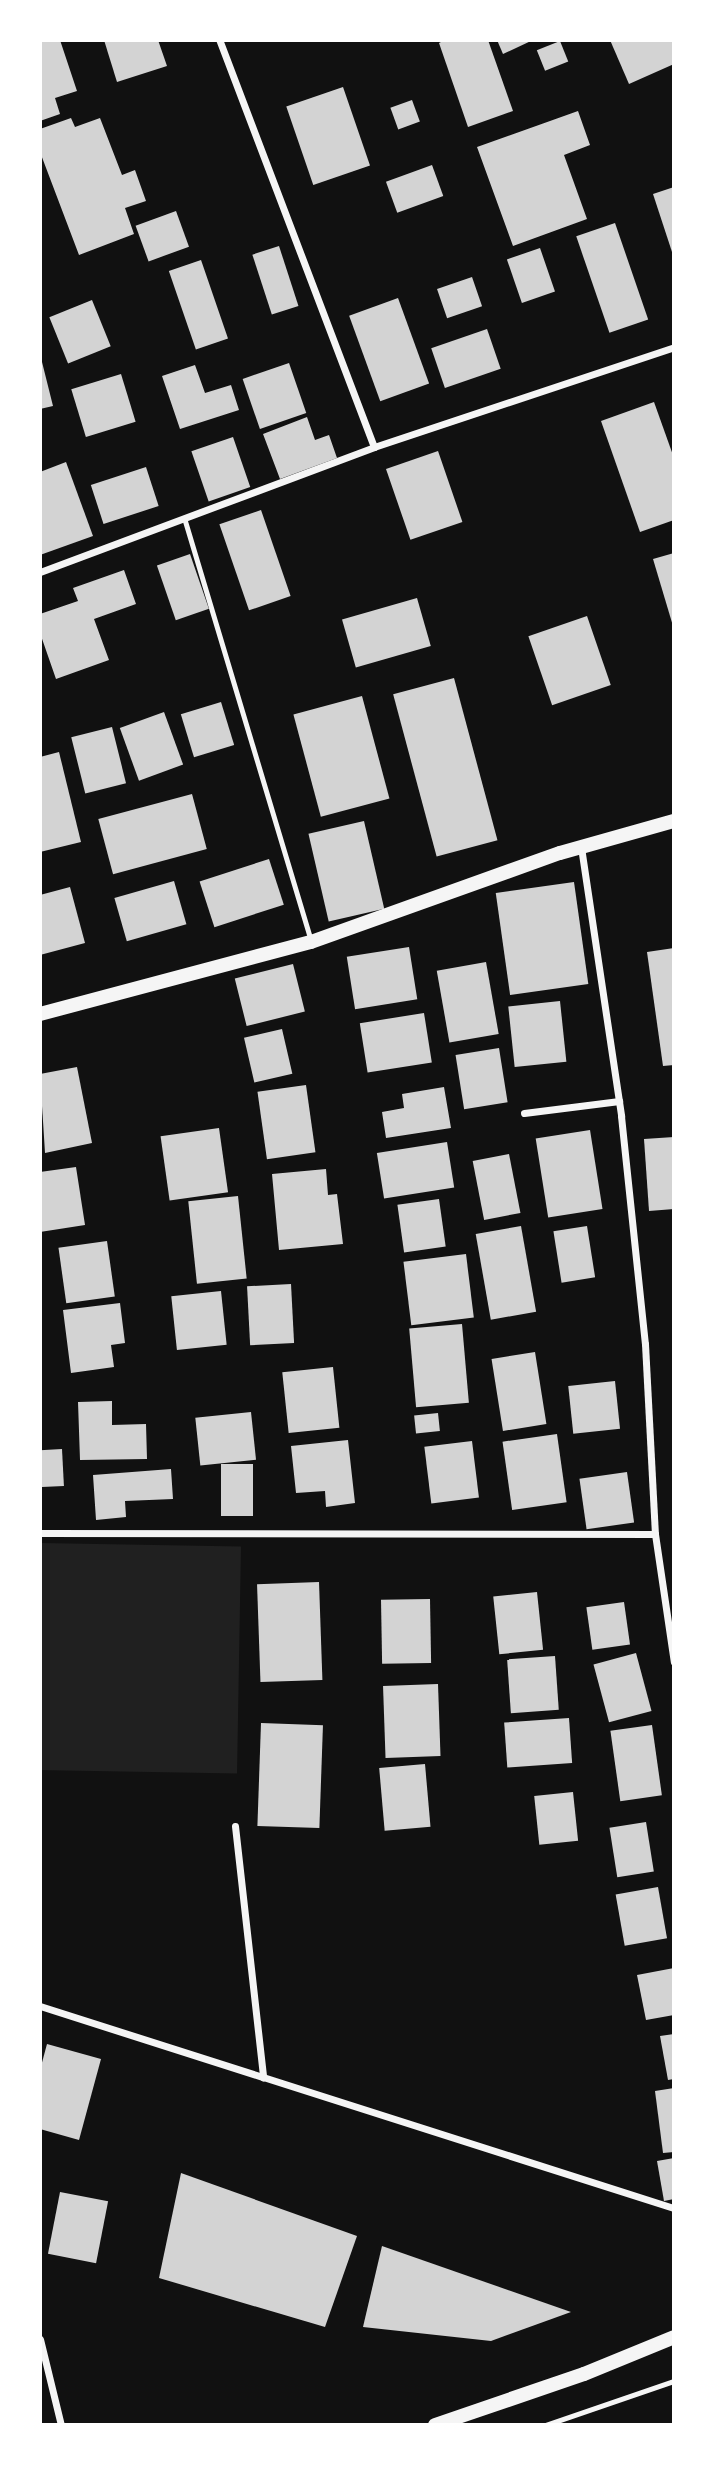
<!DOCTYPE html>
<style>
body{margin:0}
#map{position:relative;width:714px;height:2465px;overflow:hidden;background:#111;font-family:"PT Serif",serif}
div>[style]{position:absolute}
[style*='--x']{left:calc(var(--x)*1px);top:calc(var(--y)*1px);width:calc(var(--w)*1px);rotate:calc(var(--a)*1deg)}
.green>*{inset:0;background:#202020;transform-origin:0 0}
.building>*{inset:0;background:#d3d3d3;transform-origin:0 0}
.path>*{height:4.5px;margin:-2.25px;padding:0 2.25px;transform-origin:2.25px;border-radius:2.25px;background:#f5f5f5}
.service>*{height:5px;margin:-2.5px;padding:0 2.5px;transform-origin:2.5px;border-radius:2.5px;background:#f5f5f5}
.minor>*{height:7px;margin:-3.5px;padding:0 3.5px;transform-origin:3.5px;border-radius:3.5px;background:#f5f5f5}
.secondary>*{height:14px;margin:-7px;padding:0 7px;transform-origin:7px;border-radius:7px;background:#f5f5f5}
span{translate:-50% -50%;white-space:nowrap;text-align:center;line-height:1.15;-webkit-text-stroke:6px #fff;paint-order:stroke}
.frame{position:absolute;inset:0;border:42px solid #fff;pointer-events:none}
</style>
<div id="map">
<div class="green">
<div style="left:40px;top:1543px;width:201px;height:227px;rotate:1deg"></div>
</div>
<div class="building">
<div style="clip-path:polygon(40px 40px,60px 40px,77px 91px,55px 98px,60px 114px,40px 121px)"></div>
<div style="clip-path:polygon(104px 40px,158px 40px,167px 66px,117px 82px)"></div>
<div style="clip-path:polygon(445px 40px,488px 40px,513px 111px,468px 127px,439px 43px)"></div>
<div style="clip-path:polygon(497px 40px,533px 40px,503px 54px)"></div>
<div style="clip-path:polygon(610px 40px,674px 40px,674px 64px,629px 84px)"></div>
<div style="left:560px;top:41px;width:22px;height:25px;rotate:68deg"></div>
<div style="left:343px;top:87px;width:83px;height:60px;rotate:71deg"></div>
<div style="left:412px;top:100px;width:23px;height:23px;rotate:70deg"></div>
<div style="clip-path:polygon(578px 111px,590px 145px,564px 155px,587px 219px,513px 246px,477px 147px)"></div>
<div style="clip-path:polygon(71px 118px,75px 127px,100px 118px,122px 175px,135px 170px,146px 201px,125px 208px,134px 234px,79px 255px,40px 152px,40px 129px)"></div>
<div style="left:432px;top:165px;width:33px;height:49px;rotate:70deg"></div>
<div style="clip-path:polygon(674px 187px,674px 255px,673px 255px,653px 194px)"></div>
<div style="left:176px;top:211px;width:38px;height:43px;rotate:70deg"></div>
<div style="left:615px;top:223px;width:102px;height:41px;rotate:71deg"></div>
<div style="left:279px;top:246px;width:63px;height:28px;rotate:72deg"></div>
<div style="left:540px;top:248px;width:46px;height:35px;rotate:71deg"></div>
<div style="left:201px;top:260px;width:83px;height:34px;rotate:71deg"></div>
<div style="left:472px;top:277px;width:31px;height:37px;rotate:71deg"></div>
<div style="left:398px;top:298px;width:91px;height:52px;rotate:70deg"></div>
<div style="left:92px;top:300px;width:50px;height:46px;rotate:68deg"></div>
<div style="left:487px;top:329px;width:42px;height:59px;rotate:71deg"></div>
<div style="clip-path:polygon(40px 354px,53px 406px,40px 409px)"></div>
<div style="left:289px;top:363px;width:53px;height:49px;rotate:71deg"></div>
<div style="clip-path:polygon(195px 365px,205px 393px,231px 385px,239px 410px,180px 429px,162px 376px)"></div>
<div style="left:121px;top:374px;width:50px;height:52px;rotate:73deg"></div>
<div style="clip-path:polygon(654px 402px,674px 458px,674px 520px,640px 532px,601px 421px)"></div>
<div style="clip-path:polygon(307px 417px,315px 440px,329px 435px,337px 458px,280px 479px,263px 434px)"></div>
<div style="left:233px;top:437px;width:53px;height:44px;rotate:71deg"></div>
<div style="left:438px;top:451px;width:75px;height:55px;rotate:71deg"></div>
<div style="clip-path:polygon(66px 462px,93px 536px,40px 555px,40px 472px)"></div>
<div style="left:146px;top:467px;width:41px;height:58px;rotate:72deg"></div>
<div style="left:261px;top:510px;width:91px;height:44px;rotate:71deg"></div>
<div style="clip-path:polygon(674px 553px,674px 626px,673px 626px,653px 559px)"></div>
<div style="left:190px;top:554px;width:58px;height:35px;rotate:71deg"></div>
<div style="clip-path:polygon(124px 570px,136px 604px,94px 619px,109px 660px,56px 679px,40px 633px,40px 614px,78px 601px,73px 588px)"></div>
<div style="left:417px;top:598px;width:50px;height:78px;rotate:74deg"></div>
<div style="left:587px;top:616px;width:73px;height:62px;rotate:71deg"></div>
<div style="left:454px;top:678px;width:168px;height:63px;rotate:75deg"></div>
<div style="left:362px;top:696px;width:106px;height:71px;rotate:75deg"></div>
<div style="left:221px;top:702px;width:45px;height:42px;rotate:73deg"></div>
<div style="left:164px;top:712px;width:56px;height:47px;rotate:70deg"></div>
<div style="left:112px;top:727px;width:58px;height:42px;rotate:76deg"></div>
<div style="clip-path:polygon(59px 752px,81px 842px,40px 852px,40px 757px)"></div>
<div style="left:192px;top:794px;width:57px;height:97px;rotate:75deg"></div>
<div style="left:364px;top:821px;width:90px;height:57px;rotate:77deg"></div>
<div style="left:269px;top:859px;width:48px;height:73px;rotate:72deg"></div>
<div style="left:174px;top:881px;width:45px;height:62px;rotate:74deg"></div>
<div style="left:574px;top:882px;width:103px;height:79px;rotate:82deg"></div>
<div style="clip-path:polygon(70px 887px,85px 943px,40px 955px,40px 895px)"></div>
<div style="left:409px;top:947px;width:53px;height:63px;rotate:81deg"></div>
<div style="clip-path:polygon(674px 948px,674px 1065px,663px 1066px,647px 952px)"></div>
<div style="left:486px;top:962px;width:73px;height:50px;rotate:80deg"></div>
<div style="left:293px;top:964px;width:49px;height:60px;rotate:76deg"></div>
<div style="left:560px;top:1001px;width:61px;height:52px;rotate:84deg"></div>
<div style="left:424px;top:1013px;width:50px;height:65px;rotate:81deg"></div>
<div style="left:282px;top:1029px;width:46px;height:39px;rotate:77deg"></div>
<div style="left:499px;top:1048px;width:55px;height:44px;rotate:81deg"></div>
<div style="clip-path:polygon(77px 1067px,92px 1143px,45px 1153px,40px 1074px)"></div>
<div style="left:306px;top:1085px;width:68px;height:49px;rotate:82deg"></div>
<div style="clip-path:polygon(444px 1087px,451px 1128px,386px 1138px,382px 1112px,404px 1108px,402px 1094px)"></div>
<div style="left:219px;top:1128px;width:65px;height:59px;rotate:82deg"></div>
<div style="left:590px;top:1130px;width:80px;height:55px;rotate:81deg"></div>
<div style="clip-path:polygon(674px 1137px,674px 1209px,649px 1211px,644px 1139px)"></div>
<div style="left:447px;top:1142px;width:46px;height:71px;rotate:81deg"></div>
<div style="left:509px;top:1154px;width:60px;height:37px;rotate:79deg"></div>
<div style="clip-path:polygon(76px 1167px,85px 1225px,40px 1232px,40px 1172px)"></div>
<div style="clip-path:polygon(326px 1169px,328px 1195px,337px 1194px,343px 1244px,279px 1250px,272px 1174px)"></div>
<div style="left:238px;top:1196px;width:83px;height:50px;rotate:84deg"></div>
<div style="left:439px;top:1199px;width:48px;height:42px;rotate:82deg"></div>
<div style="left:521px;top:1226px;width:87px;height:46px;rotate:80deg"></div>
<div style="left:587px;top:1226px;width:52px;height:34px;rotate:81deg"></div>
<div style="left:107px;top:1241px;width:56px;height:49px;rotate:82deg"></div>
<div style="left:466px;top:1254px;width:64px;height:63px;rotate:83deg"></div>
<div style="left:291px;top:1284px;width:59px;height:44px;rotate:87deg"></div>
<div style="left:221px;top:1291px;width:54px;height:50px;rotate:84deg"></div>
<div style="clip-path:polygon(120px 1303px,125px 1343px,111px 1345px,114px 1367px,71px 1373px,63px 1310px)"></div>
<div style="left:462px;top:1324px;width:79px;height:53px;rotate:85deg"></div>
<div style="left:535px;top:1352px;width:73px;height:44px;rotate:81deg"></div>
<div style="left:333px;top:1367px;width:61px;height:51px;rotate:84deg"></div>
<div style="left:615px;top:1381px;width:48px;height:47px;rotate:84deg"></div>
<div style="clip-path:polygon(112px 1401px,112px 1425px,146px 1424px,147px 1459px,80px 1460px,78px 1402px)"></div>
<div style="left:251px;top:1412px;width:48px;height:56px;rotate:84deg"></div>
<div style="left:438px;top:1413px;width:18px;height:24px;rotate:84deg"></div>
<div style="left:557px;top:1434px;width:69px;height:55px;rotate:82deg"></div>
<div style="clip-path:polygon(348px 1440px,355px 1503px,326px 1507px,325px 1491px,296px 1493px,291px 1446px)"></div>
<div style="left:472px;top:1441px;width:57px;height:48px;rotate:83deg"></div>
<div style="left:62px;top:1449px;width:37px;height:22px;rotate:87deg"></div>
<div style="left:221px;top:1464px;width:32px;height:52px"></div>
<div style="clip-path:polygon(171px 1469px,173px 1499px,125px 1501px,126px 1517px,96px 1520px,93px 1475px)"></div>
<div style="left:627px;top:1472px;width:51px;height:48px;rotate:82deg"></div>
<div style="left:319px;top:1582px;width:98px;height:62px;rotate:88deg"></div>
<div style="left:537px;top:1592px;width:58px;height:44px;rotate:84deg"></div>
<div style="left:430px;top:1599px;width:64px;height:49px;rotate:89deg"></div>
<div style="left:624px;top:1602px;width:43px;height:38px;rotate:82deg"></div>
<div style="left:636px;top:1653px;width:60px;height:44px;rotate:75deg"></div>
<div style="left:555px;top:1656px;width:54px;height:48px;rotate:86deg"></div>
<div style="left:438px;top:1684px;width:72px;height:55px;rotate:88deg"></div>
<div style="left:569px;top:1718px;width:45px;height:65px;rotate:86deg"></div>
<div style="left:261px;top:1723px;width:62px;height:103px;rotate:2deg"></div>
<div style="left:652px;top:1725px;width:71px;height:42px;rotate:82deg"></div>
<div style="left:425px;top:1764px;width:63px;height:46px;rotate:85deg"></div>
<div style="left:573px;top:1792px;width:49px;height:39px;rotate:84deg"></div>
<div style="left:646px;top:1822px;width:50px;height:37px;rotate:81deg"></div>
<div style="left:658px;top:1887px;width:52px;height:43px;rotate:80deg"></div>
<div style="clip-path:polygon(674px 1968px,674px 2015px,646px 2020px,637px 1975px)"></div>
<div style="clip-path:polygon(674px 2034px,674px 2079px,668px 2080px,660px 2036px)"></div>
<div style="clip-path:polygon(47px 2044px,101px 2059px,79px 2140px,40px 2129px,40px 2070px)"></div>
<div style="clip-path:polygon(674px 2088px,674px 2152px,663px 2153px,655px 2091px)"></div>
<div style="clip-path:polygon(674px 2158px,674px 2199px,664px 2201px,657px 2161px)"></div>
<div style="clip-path:polygon(181px 2173px,357px 2236px,325px 2327px,159px 2278px)"></div>
<div style="left:60px;top:2192px;width:49px;height:63px;rotate:11deg"></div>
<div style="clip-path:polygon(382px 2246px,571px 2312px,491px 2341px,363px 2327px)"></div>
</div>
<div class="path">
<div style="--x:546;--y:2425;--w:135;--a:-19"></div>
</div>
<div class="service">
<div style="--x:185;--y:521;--w:439;--a:73.3"></div>
</div>
<div class="minor">
<div style="--x:374;--y:447;--w:316;--a:-18.4"></div>
<div style="--x:40;--y:572;--w:357;--a:-20.5"></div>
<div style="--x:374;--y:447;--w:436;--a:-110.8"></div>
<div style="--x:581;--y:847;--w:272;--a:81.5"></div>
<div style="--x:621;--y:1116;--w:229;--a:84"></div>
<div style="--x:645;--y:1344;--w:190;--a:87"></div>
<div style="--x:524;--y:1113;--w:96;--a:-7.2"></div>
<div style="--x:40;--y:1533;--w:615;--a:0.09"></div>
<div style="--x:655;--y:1534;--w:129;--a:81.6"></div>
<div style="--x:235;--y:1826;--w:253;--a:83.6"></div>
<div style="--x:263;--y:2077;--w:431;--a:17.7"></div>
<div style="--x:40;--y:2006;--w:234;--a:17.7"></div>
<div style="--x:40;--y:2339;--w:89;--a:76.3"></div>
</div>
<div class="secondary">
<div style="--x:40;--y:1014;--w:280;--a:-14.9"></div>
<div style="--x:311;--y:942;--w:264;--a:-19.7"></div>
<div style="--x:560;--y:853;--w:118;--a:-15.7"></div>
<div style="--x:435;--y:2425;--w:157;--a:-18.9"></div>
<div style="--x:584;--y:2374;--w:97;--a:-22.3"></div>
</div>
<div class="frame"></div>
</div>
